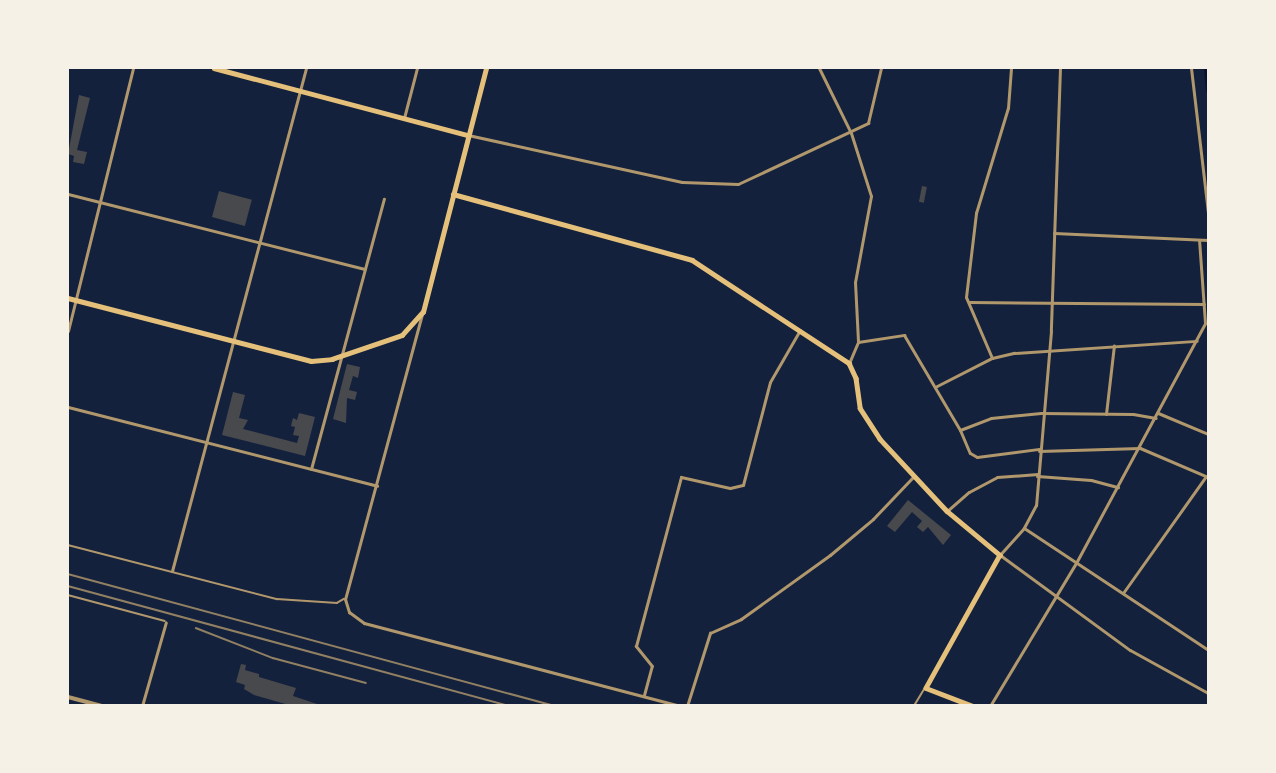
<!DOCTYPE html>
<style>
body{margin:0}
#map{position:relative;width:1276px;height:773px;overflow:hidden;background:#14213d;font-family:"DejaVu Sans",sans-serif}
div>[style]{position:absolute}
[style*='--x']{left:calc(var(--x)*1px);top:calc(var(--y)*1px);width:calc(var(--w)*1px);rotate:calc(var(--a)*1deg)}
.canal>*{height:5px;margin:-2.5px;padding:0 2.5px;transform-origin:2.5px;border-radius:2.5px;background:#0b132b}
.building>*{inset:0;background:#48494c;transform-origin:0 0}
.service>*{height:1.5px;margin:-0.75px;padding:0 0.75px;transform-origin:0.75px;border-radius:0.75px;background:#b1986c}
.minor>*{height:3px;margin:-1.5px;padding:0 1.5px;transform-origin:1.5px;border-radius:1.5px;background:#b1986c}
.tertiary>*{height:4px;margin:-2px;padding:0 2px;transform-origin:2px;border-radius:2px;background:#b1986c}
.secondary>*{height:4.5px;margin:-2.25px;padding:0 2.25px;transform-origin:2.25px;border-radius:2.25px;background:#e5c07b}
.primary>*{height:4.5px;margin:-2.25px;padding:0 2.25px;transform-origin:2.25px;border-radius:2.25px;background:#e5c07b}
.rail>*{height:1.5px;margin:-0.75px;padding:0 0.75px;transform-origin:0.75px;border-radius:0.75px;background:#918062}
span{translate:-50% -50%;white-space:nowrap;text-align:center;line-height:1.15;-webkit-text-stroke:5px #f6f1e7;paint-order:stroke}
.frame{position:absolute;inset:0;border:69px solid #f6f1e7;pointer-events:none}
</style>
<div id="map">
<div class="canal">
<div style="--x:1206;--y:68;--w:22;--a:85"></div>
</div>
<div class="building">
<div style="clip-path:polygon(79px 95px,90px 98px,77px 150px,87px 152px,84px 164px,73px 162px,74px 156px,68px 154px)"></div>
<div style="left:922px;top:186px;width:5px;height:16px;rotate:11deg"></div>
<div style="left:219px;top:191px;width:34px;height:27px;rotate:15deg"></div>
<div style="clip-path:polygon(347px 364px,360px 367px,358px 378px,353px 376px,349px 390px,357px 392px,355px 400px,347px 398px,346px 423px,333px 419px)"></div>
<div style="clip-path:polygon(233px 392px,245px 395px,239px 418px,248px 420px,243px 429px,297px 443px,299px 436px,293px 435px,295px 427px,291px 426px,293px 418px,297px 420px,299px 413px,315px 417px,305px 456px,222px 435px)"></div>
<div style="clip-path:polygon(908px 500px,951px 535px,943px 545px,928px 527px,923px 532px,917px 527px,922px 521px,912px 512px,895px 532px,887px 526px)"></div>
<div style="clip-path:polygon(241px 664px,246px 665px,245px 670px,259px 674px,259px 677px,296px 688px,293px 696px,323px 706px,289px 705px,254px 695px,244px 689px,245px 685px,236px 682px)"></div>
</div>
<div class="service">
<div style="--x:68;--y:545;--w:216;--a:14.5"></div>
<div style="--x:277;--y:599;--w:60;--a:3.8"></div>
<div style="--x:337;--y:603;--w:8;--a:-30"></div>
<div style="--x:68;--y:595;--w:100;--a:15"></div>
<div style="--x:914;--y:706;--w:21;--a:-59"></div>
</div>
<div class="minor">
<div style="--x:819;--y:68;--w:72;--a:63.8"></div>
<div style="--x:851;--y:133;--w:66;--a:72.4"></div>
<div style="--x:871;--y:196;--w:87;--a:100.5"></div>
<div style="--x:855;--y:282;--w:60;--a:87.1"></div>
<div style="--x:858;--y:342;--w:23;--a:113"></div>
<div style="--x:1060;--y:68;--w:263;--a:92"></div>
<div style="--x:1051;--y:331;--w:175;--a:94.9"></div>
<div style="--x:1036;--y:505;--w:26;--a:118"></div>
<div style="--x:1024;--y:528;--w:36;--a:132"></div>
<div style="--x:1000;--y:555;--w:161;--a:36.2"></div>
<div style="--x:1130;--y:650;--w:89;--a:28.9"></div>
<div style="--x:1191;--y:68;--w:146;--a:83.3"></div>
<div style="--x:404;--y:118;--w:52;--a:-75.4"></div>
<div style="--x:468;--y:135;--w:219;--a:12.4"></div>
<div style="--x:682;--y:182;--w:56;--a:2"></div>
<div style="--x:738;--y:184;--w:144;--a:-25.1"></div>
<div style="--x:868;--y:123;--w:57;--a:-76.7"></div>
<div style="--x:68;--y:194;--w:306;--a:14.2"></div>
<div style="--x:1054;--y:233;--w:154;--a:2.6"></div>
<div style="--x:969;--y:302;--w:235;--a:0.5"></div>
<div style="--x:422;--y:314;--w:295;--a:105.1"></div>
<div style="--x:345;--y:599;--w:14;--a:73"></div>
<div style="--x:349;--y:612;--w:19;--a:36"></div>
<div style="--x:364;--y:623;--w:327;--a:14.7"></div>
<div style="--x:68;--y:331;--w:271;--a:-76.1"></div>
<div style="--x:858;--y:342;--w:47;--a:-8.7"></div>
<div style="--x:904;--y:335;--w:110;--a:59.5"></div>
<div style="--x:960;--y:430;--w:33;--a:-21"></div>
<div style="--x:991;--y:418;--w:50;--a:-5.7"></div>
<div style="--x:1041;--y:413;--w:92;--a:0.6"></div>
<div style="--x:1133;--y:414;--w:23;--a:10"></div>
<div style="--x:992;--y:358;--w:66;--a:-113.1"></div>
<div style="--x:966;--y:297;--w:85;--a:-83.2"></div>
<div style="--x:976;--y:213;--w:110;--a:-73.1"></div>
<div style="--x:1008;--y:108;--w:40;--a:-85.7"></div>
<div style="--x:935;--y:387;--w:64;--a:-27"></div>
<div style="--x:992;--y:358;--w:23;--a:-13"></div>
<div style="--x:1014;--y:353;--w:183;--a:-3.8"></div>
<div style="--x:68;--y:407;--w:319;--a:14.3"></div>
<div style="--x:1158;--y:413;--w:54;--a:22.8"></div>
<div style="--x:1106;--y:414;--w:69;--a:-83.4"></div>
<div style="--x:960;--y:430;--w:25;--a:67"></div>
<div style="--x:970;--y:453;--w:8;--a:30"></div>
<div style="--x:977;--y:457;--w:63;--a:-7.4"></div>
<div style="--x:1039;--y:451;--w:101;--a:-1.7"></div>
<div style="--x:1140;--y:448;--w:74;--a:23.1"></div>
<div style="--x:311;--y:469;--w:280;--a:-74.9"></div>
<div style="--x:1037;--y:476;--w:54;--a:4.2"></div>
<div style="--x:1091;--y:480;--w:28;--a:15"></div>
<div style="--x:947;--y:511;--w:29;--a:-41"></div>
<div style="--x:969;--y:492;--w:32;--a:-28"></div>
<div style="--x:997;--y:477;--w:41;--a:-4.2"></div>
<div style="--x:1024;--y:528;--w:221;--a:33.5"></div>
<div style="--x:172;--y:571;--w:521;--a:-75.08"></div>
<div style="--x:1123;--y:593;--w:143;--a:-54.6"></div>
<div style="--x:644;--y:695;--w:30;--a:-75"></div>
<div style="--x:652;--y:666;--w:26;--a:-129"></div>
<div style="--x:636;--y:646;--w:175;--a:-75.1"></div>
<div style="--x:681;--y:477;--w:50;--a:12.7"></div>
<div style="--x:730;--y:488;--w:13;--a:-13"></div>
<div style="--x:743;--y:485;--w:106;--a:-75.3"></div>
<div style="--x:770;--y:382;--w:60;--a:-60"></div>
<div style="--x:142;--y:706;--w:87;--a:-74.1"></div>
<div style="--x:687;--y:706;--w:77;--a:-72.5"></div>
<div style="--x:710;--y:633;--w:34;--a:-24"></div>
<div style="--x:741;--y:619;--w:110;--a:-35.7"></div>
<div style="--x:830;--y:555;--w:56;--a:-39.9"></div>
<div style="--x:873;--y:519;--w:58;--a:-46.4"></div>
<div style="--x:990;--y:706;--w:167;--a:-59"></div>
<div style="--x:1076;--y:563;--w:272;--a:-61.7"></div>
<div style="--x:1205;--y:323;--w:83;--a:-94.1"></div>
</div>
<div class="tertiary">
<div style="--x:68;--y:697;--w:34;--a:15"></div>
</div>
<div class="secondary">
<div style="--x:453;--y:194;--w:248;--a:15.4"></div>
<div style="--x:692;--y:260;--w:188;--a:33.3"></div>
<div style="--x:849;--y:363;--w:17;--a:65"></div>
<div style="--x:856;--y:378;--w:30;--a:82"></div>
<div style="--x:860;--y:408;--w:37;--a:57"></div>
<div style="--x:880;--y:439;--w:98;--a:47.1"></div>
<div style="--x:947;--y:511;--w:69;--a:39.7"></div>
<div style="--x:1000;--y:555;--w:152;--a:119.1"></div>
<div style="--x:926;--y:688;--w:50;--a:21"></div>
</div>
<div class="primary">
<div style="--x:214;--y:68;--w:263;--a:14.8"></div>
<div style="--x:68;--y:298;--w:251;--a:14.5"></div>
<div style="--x:311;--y:361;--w:21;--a:-5"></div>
<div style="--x:332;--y:359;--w:74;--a:-18.9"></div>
<div style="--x:402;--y:335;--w:31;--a:-48"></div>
<div style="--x:423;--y:312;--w:252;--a:-75.5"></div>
</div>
<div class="rail">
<div style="--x:68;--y:574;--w:505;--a:15.17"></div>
<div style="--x:68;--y:586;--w:459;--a:15.2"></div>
<div style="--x:196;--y:628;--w:83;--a:21.3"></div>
<div style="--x:273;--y:658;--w:96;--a:15"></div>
</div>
<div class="frame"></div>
</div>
